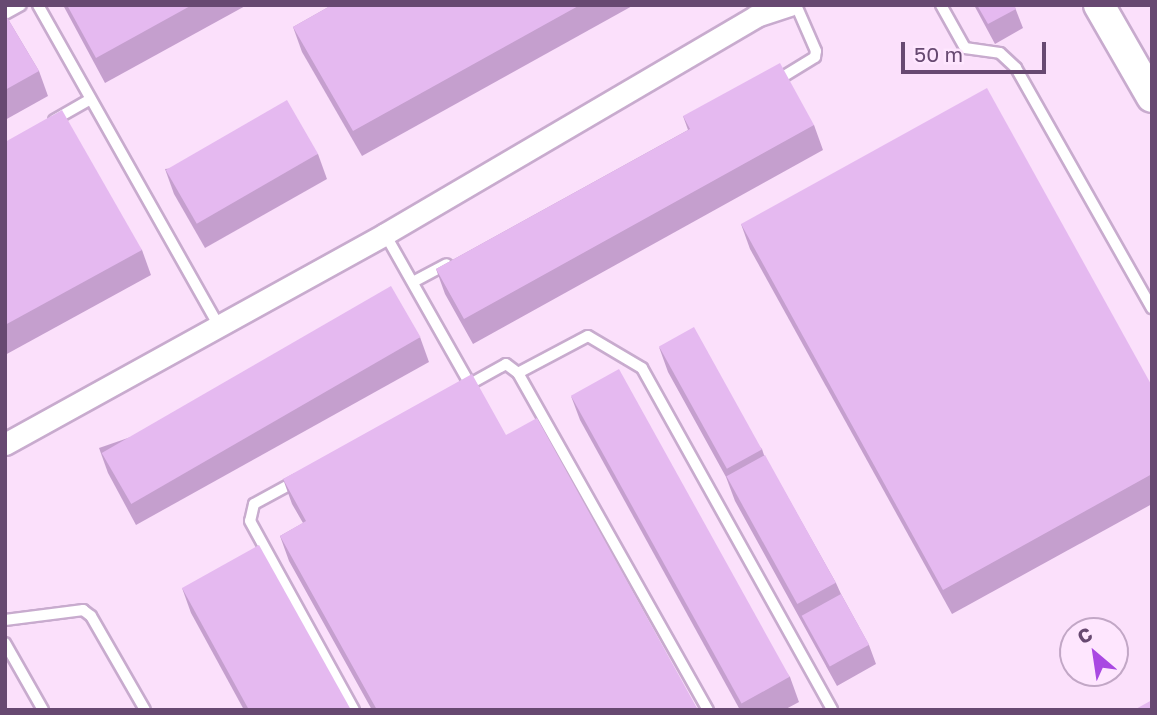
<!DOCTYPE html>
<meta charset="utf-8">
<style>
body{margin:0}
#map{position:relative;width:1157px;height:715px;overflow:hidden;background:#fbe0fb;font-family:"Golos Text",sans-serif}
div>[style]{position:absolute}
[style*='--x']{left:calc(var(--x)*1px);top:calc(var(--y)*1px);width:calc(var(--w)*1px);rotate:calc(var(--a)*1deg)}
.roads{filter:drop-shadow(2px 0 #c8abce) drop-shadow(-2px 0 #c8abce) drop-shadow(0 2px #c8abce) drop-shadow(0 -2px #c8abce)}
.lane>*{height:10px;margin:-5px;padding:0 5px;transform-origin:5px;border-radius:5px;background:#fff}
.street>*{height:21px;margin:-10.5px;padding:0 10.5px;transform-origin:10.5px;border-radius:10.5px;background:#fff}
.secondary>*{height:30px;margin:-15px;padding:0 15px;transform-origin:15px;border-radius:15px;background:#fff}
.wall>*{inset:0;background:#c59fce}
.building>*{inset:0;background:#e5b9f0;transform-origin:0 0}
span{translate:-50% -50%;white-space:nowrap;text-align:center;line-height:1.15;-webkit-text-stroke:6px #fee6fe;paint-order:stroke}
.frame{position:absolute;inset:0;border:7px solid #674971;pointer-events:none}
.north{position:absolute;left:1059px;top:617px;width:70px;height:70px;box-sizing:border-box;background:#fee6fe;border:2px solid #c2a7c6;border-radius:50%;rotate:331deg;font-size:19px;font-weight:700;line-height:28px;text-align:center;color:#674971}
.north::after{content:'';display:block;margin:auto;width:24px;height:32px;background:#a948e2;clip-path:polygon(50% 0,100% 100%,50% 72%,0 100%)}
.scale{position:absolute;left:901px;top:42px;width:145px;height:32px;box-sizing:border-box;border:4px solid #674971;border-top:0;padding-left:9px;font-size:21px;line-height:24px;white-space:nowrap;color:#674971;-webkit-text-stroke:5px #fee6fe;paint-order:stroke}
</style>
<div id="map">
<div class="roads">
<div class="lane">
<div style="--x:38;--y:5;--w:369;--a:60.6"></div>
<div style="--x:941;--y:5;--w:49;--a:60.8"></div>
<div style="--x:965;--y:48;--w:35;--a:8"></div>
<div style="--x:1000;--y:53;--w:22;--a:43"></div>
<div style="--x:1016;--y:68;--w:276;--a:60.5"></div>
<div style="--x:5;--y:14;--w:18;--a:-29"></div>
<div style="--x:776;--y:81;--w:46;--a:-31.6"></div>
<div style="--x:815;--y:57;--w:6;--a:-81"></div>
<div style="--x:816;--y:51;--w:50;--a:-113.5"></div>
<div style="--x:54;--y:120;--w:40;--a:-29.7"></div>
<div style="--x:385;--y:234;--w:172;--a:60.5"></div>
<div style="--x:470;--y:384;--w:41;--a:-29.1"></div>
<div style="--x:506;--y:364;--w:15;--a:37"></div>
<div style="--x:518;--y:373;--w:387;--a:60.6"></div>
<div style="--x:413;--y:282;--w:38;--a:-28"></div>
<div style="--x:518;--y:373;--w:79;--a:-27.9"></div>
<div style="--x:588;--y:336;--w:63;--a:30.7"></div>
<div style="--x:642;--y:368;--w:391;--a:60.9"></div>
<div style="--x:298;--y:480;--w:50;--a:151.4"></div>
<div style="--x:254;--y:504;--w:17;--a:103"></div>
<div style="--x:250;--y:521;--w:216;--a:61.2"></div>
<div style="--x:5;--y:620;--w:79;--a:-7.3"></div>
<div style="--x:83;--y:610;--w:10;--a:37"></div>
<div style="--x:91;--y:616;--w:108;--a:60.1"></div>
<div style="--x:5;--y:643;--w:77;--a:60.4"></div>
</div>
<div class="street">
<div style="--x:5;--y:444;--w:434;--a:-28.9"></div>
<div style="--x:385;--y:234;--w:430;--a:-30.4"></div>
<div style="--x:756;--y:16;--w:36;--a:-18"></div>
</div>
<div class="secondary">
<div style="--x:1099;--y:5;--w:106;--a:60.1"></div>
</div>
</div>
<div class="wall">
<div style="clip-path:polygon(63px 5px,247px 5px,105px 83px)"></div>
<div style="clip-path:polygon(332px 5px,634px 5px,362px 156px,302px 52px,293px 27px)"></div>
<div style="clip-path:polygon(974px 5px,1014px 5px,1023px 28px,995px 44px)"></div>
<div style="clip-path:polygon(5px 14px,39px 71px,48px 96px,5px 120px)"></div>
<div style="clip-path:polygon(683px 116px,814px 125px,823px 150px,473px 344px,445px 294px,436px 269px,688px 130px)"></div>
<div style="clip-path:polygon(5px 142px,142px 250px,151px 275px,5px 355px)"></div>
<div style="clip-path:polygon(318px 154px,327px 179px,205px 248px,174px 194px,165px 169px)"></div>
<div style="clip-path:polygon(741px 224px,1152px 386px,1152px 504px,952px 614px,750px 249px)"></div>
<div style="clip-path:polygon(420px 337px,429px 362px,136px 525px,108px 473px,99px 448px)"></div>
<div style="clip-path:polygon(659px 347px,762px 449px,764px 455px,836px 583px,841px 594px,869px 645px,876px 664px,837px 686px,735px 501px,726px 477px,668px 372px)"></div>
<div style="clip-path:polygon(571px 396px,790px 677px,799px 702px,784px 710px,740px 710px,580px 420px)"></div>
<div style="clip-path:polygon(506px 435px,698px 710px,372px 710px,289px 561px,280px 536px,303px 523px,292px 504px,283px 479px)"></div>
<div style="clip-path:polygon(182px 588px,351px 710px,244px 710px,191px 613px)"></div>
</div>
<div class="building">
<div style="clip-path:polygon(67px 5px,192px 5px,96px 58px)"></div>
<div style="clip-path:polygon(332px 5px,580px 5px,353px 131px,293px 27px)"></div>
<div style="clip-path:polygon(977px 5px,1014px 5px,1016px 9px,988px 24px)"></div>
<div style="clip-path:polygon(5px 14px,39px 71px,5px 90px)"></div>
<div style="clip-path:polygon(780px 63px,814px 125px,464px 319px,436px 269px,690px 129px,683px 116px)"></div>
<div style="clip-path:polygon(987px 88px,1152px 386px,1152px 474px,943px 590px,741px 224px)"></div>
<div style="left:287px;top:100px;width:62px;height:140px;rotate:60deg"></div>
<div style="clip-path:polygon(62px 110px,142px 250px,5px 325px,5px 142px)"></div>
<div style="left:391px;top:286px;width:59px;height:334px;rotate:60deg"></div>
<div style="left:694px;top:327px;width:140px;height:40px;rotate:61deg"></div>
<div style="left:619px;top:369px;width:352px;height:55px;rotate:61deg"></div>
<div style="clip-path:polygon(472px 374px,506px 435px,537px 418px,698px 710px,377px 710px,280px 536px,306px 521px,283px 479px)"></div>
<div style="left:765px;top:455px;width:146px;height:44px;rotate:61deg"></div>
<div style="clip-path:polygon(259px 545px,351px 710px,249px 710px,182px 588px)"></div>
<div style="left:841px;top:594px;width:58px;height:45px;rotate:61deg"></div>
<div style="clip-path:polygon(1152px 700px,1152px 710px,1134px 710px)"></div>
</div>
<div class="frame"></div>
<div class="north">С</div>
<div class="scale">50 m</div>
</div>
